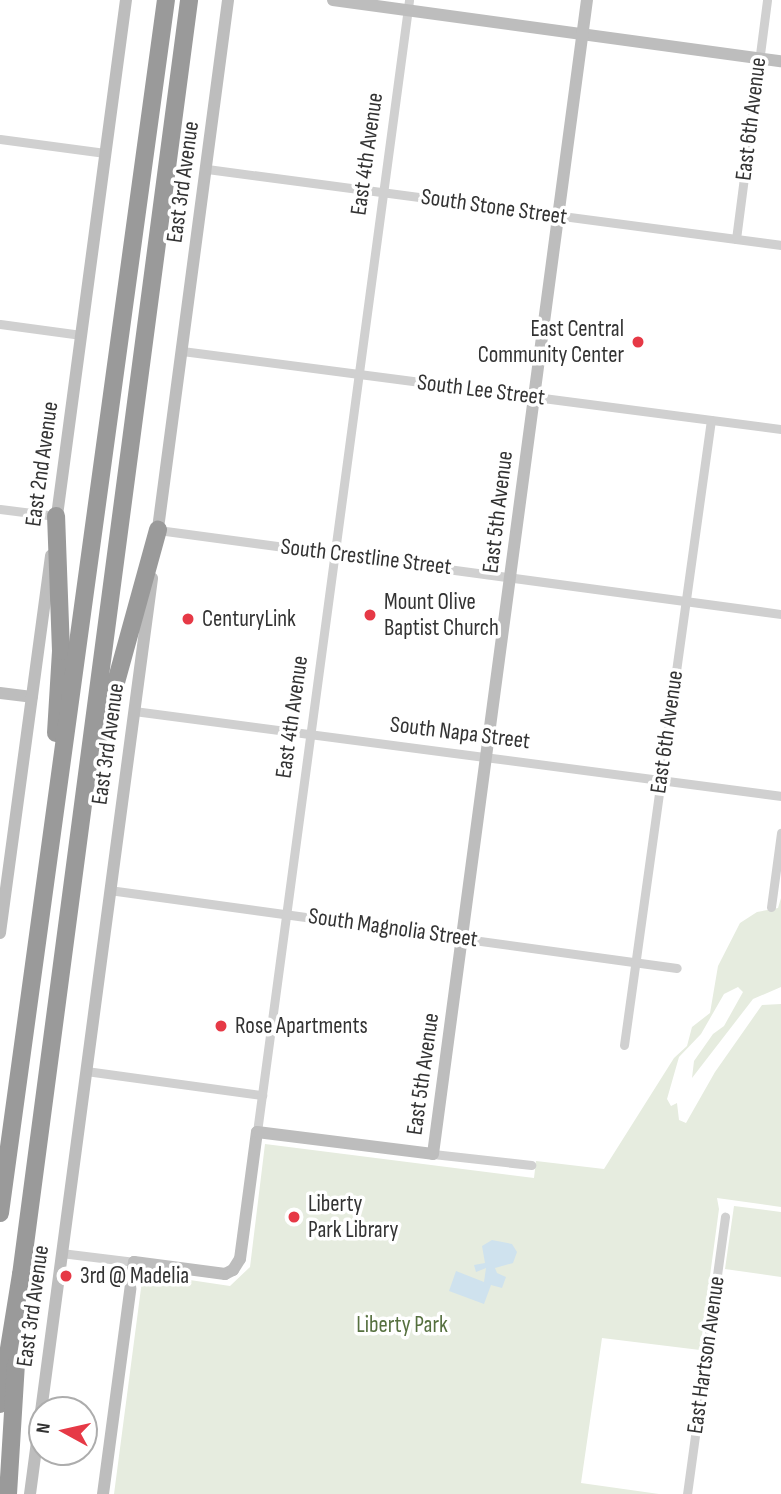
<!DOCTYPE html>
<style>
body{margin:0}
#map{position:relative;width:781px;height:1494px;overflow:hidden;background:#fff;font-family:"Sofia Sans Condensed",sans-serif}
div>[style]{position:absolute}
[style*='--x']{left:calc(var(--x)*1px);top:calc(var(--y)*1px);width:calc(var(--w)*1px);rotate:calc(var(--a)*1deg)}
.green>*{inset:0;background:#e6ecdf}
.water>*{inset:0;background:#cfe2ee}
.street>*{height:9px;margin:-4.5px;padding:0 4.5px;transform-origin:4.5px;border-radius:4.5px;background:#d0d0d0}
.secondary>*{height:12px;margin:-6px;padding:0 6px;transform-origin:6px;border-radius:6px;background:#bdbdbd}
.highway>*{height:18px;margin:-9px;padding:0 9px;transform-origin:9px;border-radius:9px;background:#9a9a9a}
.dots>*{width:19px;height:19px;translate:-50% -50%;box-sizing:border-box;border:4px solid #fff;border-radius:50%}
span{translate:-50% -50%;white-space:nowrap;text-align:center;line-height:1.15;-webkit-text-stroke:7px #fff;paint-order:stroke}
.street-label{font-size:23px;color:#333}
.poi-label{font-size:23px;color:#333}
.right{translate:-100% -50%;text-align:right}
.left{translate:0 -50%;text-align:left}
.park-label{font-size:23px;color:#56703f}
.north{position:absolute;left:28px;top:1396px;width:70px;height:70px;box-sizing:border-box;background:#fff;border:2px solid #adadad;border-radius:50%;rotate:278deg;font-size:19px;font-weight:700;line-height:28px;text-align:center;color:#333}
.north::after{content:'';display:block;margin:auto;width:24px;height:32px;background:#e63946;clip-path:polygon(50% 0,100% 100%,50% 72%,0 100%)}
</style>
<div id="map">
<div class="green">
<div style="clip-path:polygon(781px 898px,781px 987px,753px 999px,692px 1078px,694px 1061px,713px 1034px,724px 1026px,743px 992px,738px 987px,724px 994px,701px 1034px,679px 1057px,667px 1099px,671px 1106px,677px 1103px,679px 1120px,686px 1123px,715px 1072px,762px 1005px,781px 1004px,781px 1207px,717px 1198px,719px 1209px,700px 1350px,602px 1338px,581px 1483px,659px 1494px,114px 1494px,143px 1273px,230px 1286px,250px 1267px,265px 1144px,534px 1178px,536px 1161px,604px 1169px,674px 1058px,687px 1046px,692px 1027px,710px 1013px,718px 966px,740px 923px,757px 912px,778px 908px)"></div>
<div style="clip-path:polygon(734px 1206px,781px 1212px,781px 1277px,725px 1269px)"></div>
</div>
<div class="water">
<div style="clip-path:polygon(492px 1240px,512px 1244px,517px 1252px,513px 1263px,495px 1268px,497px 1273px,506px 1277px,502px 1288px,491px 1285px,484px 1304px,449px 1291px,456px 1271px,484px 1282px,486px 1268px,476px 1272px,474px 1265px,485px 1263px,482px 1246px)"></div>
</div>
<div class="street">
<div style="--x:0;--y:139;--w:106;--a:7.6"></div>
<div style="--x:207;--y:169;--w:579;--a:7.54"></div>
<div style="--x:736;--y:239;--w:241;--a:-82.6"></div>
<div style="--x:0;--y:324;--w:82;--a:7.7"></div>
<div style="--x:182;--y:351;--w:604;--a:7.42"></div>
<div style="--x:0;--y:509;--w:56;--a:7.1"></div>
<div style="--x:158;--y:530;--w:629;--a:7.68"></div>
<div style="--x:134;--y:711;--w:653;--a:7.48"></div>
<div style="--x:109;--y:890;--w:573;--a:7.82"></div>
<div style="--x:771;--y:907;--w:75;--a:-82.3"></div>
<div style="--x:624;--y:1045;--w:631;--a:-82.08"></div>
<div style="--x:86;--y:1071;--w:178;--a:7.8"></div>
<div style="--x:257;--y:1132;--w:1142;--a:-82.35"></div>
<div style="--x:433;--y:1154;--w:99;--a:6.4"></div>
<div style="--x:61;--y:1253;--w:74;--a:7"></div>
<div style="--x:687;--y:1494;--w:280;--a:-82.2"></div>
</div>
<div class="secondary">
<div style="--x:333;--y:0;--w:452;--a:7.8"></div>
<div style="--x:56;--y:523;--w:528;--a:-82.38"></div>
<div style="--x:157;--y:536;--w:541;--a:-82.45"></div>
<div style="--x:0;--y:693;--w:32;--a:7"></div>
<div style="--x:0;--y:933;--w:381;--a:-82.3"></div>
<div style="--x:30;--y:1494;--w:924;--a:-82.41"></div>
<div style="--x:103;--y:1494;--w:234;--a:-82.4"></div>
<div style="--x:134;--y:1262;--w:92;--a:7.5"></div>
<div style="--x:225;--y:1274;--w:9;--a:-27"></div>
<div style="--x:233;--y:1270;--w:13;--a:-58"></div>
<div style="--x:240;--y:1259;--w:128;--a:-82.4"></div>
<div style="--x:257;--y:1132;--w:177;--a:7.1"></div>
<div style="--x:433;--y:1154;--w:1164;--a:-82.4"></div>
</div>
<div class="highway">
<div style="--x:56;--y:733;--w:82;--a:-86.5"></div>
<div style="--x:61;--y:651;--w:135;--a:-92.1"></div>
<div style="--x:102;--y:733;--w:211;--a:-74.6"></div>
<div style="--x:0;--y:1213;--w:1224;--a:-82.21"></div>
<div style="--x:0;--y:1404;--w:131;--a:-80.8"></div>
<div style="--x:21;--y:1275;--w:1286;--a:-82.49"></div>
<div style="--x:8;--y:1494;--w:129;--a:-86.5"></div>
</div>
<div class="dots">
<div style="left:638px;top:342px;background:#e63946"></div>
<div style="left:370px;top:615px;background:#e63946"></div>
<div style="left:188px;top:619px;background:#e63946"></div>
<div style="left:221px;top:1026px;background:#e63946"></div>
<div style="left:294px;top:1217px;background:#e63946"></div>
<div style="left:66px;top:1276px;background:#e63946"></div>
</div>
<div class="street-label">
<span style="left:751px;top:119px;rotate:-83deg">East 6th Avenue</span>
<span style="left:367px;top:154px;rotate:-82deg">East 4th Avenue</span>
<span style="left:183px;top:182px;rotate:-82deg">East 3rd Avenue</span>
<span style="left:494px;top:207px;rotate:8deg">South Stone Street</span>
<span style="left:481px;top:390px;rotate:7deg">South Lee Street</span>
<span style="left:42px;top:464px;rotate:-82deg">East 2nd Avenue</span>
<span style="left:498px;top:512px;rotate:-83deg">East 5th Avenue</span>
<span style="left:366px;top:557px;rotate:7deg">South Crestline Street</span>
<span style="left:292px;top:717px;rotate:-82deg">East 4th Avenue</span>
<span style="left:667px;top:732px;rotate:-82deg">East 6th Avenue</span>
<span style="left:460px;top:733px;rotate:7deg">South Napa Street</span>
<span style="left:108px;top:744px;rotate:-82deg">East 3rd Avenue</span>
<span style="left:393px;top:928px;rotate:8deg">South Magnolia Street</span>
<span style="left:423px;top:1074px;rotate:-82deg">East 5th Avenue</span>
<span style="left:33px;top:1306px;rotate:-82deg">East 3rd Avenue</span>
<span style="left:706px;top:1355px;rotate:-82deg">East Hartson Avenue</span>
</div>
<div class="poi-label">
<span class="right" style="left:624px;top:342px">East Central<br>Community Center</span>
<span class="left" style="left:384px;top:615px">Mount Olive<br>Baptist Church</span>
<span class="left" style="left:202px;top:619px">CenturyLink</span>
<span class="left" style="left:235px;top:1026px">Rose Apartments</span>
<span class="left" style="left:308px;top:1217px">Liberty<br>Park Library</span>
<span class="left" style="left:80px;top:1276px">3rd @ Madelia</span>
</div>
<div class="park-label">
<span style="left:402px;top:1325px">Liberty Park</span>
</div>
<div class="north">N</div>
</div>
